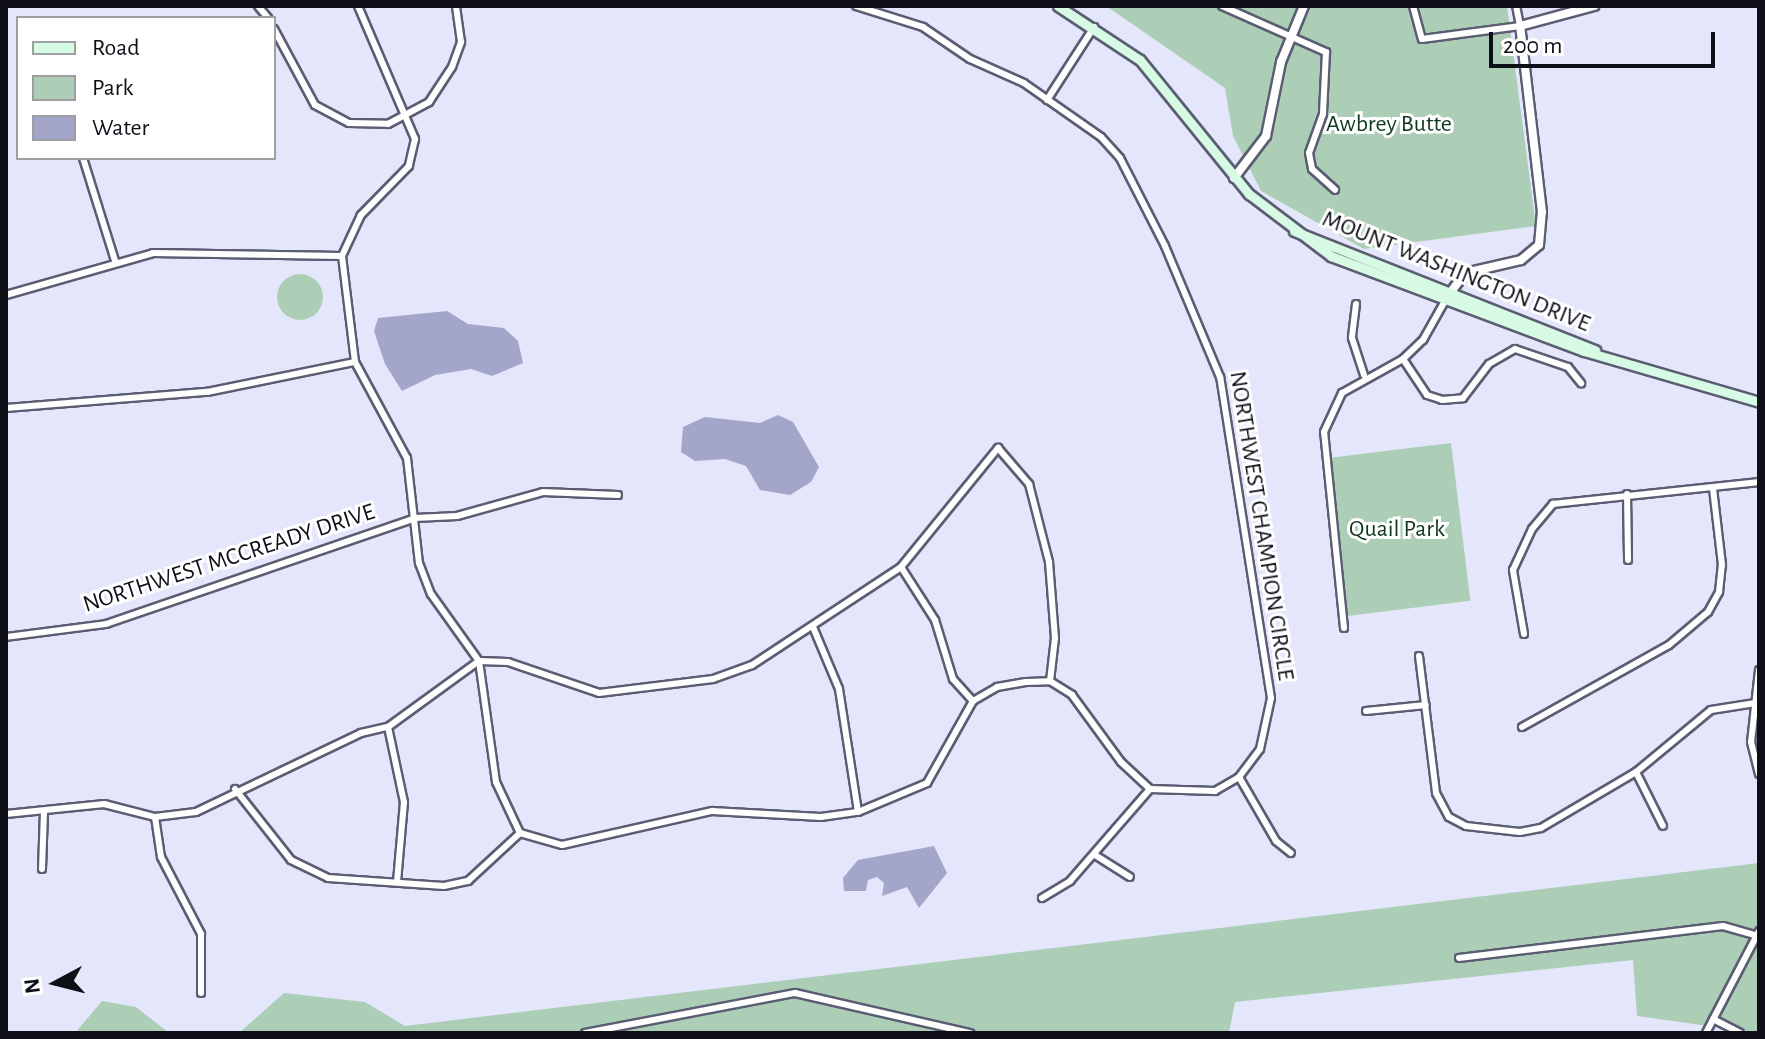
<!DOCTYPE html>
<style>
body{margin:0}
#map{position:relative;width:1765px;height:1039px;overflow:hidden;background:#e4e6fb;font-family:"Alegreya Sans",sans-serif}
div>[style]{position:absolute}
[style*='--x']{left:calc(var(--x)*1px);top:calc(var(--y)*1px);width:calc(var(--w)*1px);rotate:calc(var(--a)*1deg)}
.green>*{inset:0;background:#adceb6;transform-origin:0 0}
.round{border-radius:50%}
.water>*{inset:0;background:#a3a6c8}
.roads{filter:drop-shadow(2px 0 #5b5d72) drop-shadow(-2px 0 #5b5d72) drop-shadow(0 2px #5b5d72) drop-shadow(0 -2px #5b5d72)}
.minor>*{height:6px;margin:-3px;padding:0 3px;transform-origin:3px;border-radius:3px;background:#fff}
.tertiary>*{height:8px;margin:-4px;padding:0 4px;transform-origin:4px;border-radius:4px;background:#fff}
.secondary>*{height:9px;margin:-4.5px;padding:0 4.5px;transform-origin:4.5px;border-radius:4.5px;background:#d7fae4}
span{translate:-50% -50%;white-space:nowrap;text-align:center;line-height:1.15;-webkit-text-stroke:6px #fff;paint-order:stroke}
.park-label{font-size:24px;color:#0e381f}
.street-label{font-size:24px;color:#0f0f18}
.frame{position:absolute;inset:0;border:8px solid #0f0f18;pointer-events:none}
.legend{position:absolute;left:16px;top:16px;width:260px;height:144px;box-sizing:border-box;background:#fff;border:2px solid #9f9fa3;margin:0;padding:10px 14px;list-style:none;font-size:24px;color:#0f0f18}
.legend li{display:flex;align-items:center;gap:16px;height:40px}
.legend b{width:40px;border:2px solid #9f9fa3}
.north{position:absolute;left:16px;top:943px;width:80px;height:80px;-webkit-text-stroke:6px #fff;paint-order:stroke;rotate:263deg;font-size:22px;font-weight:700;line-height:32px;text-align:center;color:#0f0f18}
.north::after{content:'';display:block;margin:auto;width:28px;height:36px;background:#0f0f18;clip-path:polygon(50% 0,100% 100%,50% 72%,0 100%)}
.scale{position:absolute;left:1489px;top:32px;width:226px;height:36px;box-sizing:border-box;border:4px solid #0f0f18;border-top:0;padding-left:10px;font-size:24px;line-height:28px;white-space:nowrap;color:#0f0f18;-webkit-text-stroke:6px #fff;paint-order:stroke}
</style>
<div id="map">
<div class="green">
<div style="clip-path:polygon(1106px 6px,1507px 6px,1536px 226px,1364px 249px,1261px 191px,1233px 136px,1225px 88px)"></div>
<div class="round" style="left:277px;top:274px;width:46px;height:46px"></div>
<div style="left:1451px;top:443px;width:159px;height:128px;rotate:83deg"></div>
<div style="clip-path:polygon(1759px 863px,1759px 1033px,1637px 1016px,1633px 960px,1235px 1002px,1229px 1033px,239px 1033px,284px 993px,365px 1002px,405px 1026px)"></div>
<div style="clip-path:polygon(102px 1001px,136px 1007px,169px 1033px,75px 1033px)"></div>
</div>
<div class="water">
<div style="clip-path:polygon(447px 311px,468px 324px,504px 328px,518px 341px,523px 363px,492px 376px,471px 369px,435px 375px,402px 391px,385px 364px,374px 331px,378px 318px)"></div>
<div style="clip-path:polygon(778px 415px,793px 422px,819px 467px,811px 482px,790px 495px,760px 490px,746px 466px,725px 459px,695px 461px,681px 452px,683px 427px,705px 417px,760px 423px)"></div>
<div style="clip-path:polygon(934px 846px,947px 873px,919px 908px,907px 887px,882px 896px,884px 883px,877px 877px,868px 880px,866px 891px,844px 891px,843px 878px,858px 860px)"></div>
</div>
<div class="roads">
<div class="minor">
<div style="--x:258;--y:6;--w:16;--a:50"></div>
<div style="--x:358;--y:6;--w:145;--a:66.8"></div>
<div style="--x:415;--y:139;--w:28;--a:103"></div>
<div style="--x:409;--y:166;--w:69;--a:134.4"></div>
<div style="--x:361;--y:215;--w:45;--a:114.9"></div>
<div style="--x:342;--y:256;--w:107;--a:83"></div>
<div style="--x:355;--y:362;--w:109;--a:61.6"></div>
<div style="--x:407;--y:458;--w:106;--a:83.5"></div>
<div style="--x:419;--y:563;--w:33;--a:69"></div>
<div style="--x:431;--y:594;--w:82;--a:54.4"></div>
<div style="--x:479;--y:661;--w:122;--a:82"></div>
<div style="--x:496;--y:782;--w:56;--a:64.8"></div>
<div style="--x:520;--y:833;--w:44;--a:15.9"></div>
<div style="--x:562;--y:845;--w:154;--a:-12.8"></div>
<div style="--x:712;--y:811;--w:109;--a:3.2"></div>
<div style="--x:821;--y:817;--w:37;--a:-8"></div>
<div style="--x:858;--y:812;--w:75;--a:-22.8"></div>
<div style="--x:927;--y:783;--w:94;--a:-60.7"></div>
<div style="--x:973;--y:701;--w:28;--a:-30"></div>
<div style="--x:997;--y:687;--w:29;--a:-10"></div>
<div style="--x:1026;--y:682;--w:24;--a:-2"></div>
<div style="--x:1050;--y:681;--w:26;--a:32"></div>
<div style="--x:1072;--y:695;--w:83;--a:53.8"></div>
<div style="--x:1121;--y:762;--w:40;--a:43"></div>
<div style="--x:1150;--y:789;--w:65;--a:1.8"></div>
<div style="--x:1215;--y:791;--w:28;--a:-30"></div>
<div style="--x:1239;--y:777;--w:35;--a:-53"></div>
<div style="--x:1260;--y:749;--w:52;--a:-77.8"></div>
<div style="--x:1271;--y:698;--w:325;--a:-99"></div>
<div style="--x:1220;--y:377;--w:142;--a:-112.8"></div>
<div style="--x:1165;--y:246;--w:99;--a:-117.1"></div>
<div style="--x:1120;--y:158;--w:28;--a:-132"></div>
<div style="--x:1101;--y:137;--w:94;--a:-145"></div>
<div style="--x:1024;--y:83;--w:59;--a:-156"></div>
<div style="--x:970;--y:59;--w:57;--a:-145.8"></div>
<div style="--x:923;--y:27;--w:70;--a:-162.6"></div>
<div style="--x:1222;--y:6;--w:114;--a:23.9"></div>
<div style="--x:1326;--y:52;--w:62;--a:92.8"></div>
<div style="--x:1323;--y:114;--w:41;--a:109.7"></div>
<div style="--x:1309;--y:153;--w:16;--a:79"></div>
<div style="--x:1312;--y:169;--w:31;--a:42"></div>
<div style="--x:1413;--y:6;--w:34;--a:75"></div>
<div style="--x:1422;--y:39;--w:99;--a:-7.6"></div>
<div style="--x:1520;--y:26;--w:20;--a:-101"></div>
<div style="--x:274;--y:29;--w:86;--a:61.7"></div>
<div style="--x:315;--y:105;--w:38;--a:28"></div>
<div style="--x:349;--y:123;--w:39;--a:1"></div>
<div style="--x:388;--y:124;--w:47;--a:-28.2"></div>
<div style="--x:429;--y:102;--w:42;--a:-56.7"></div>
<div style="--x:452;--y:67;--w:27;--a:-70"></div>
<div style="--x:461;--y:42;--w:36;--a:-98"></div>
<div style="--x:1047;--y:100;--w:87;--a:-57.2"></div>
<div style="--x:83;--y:158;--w:108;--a:72.7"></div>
<div style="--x:6;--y:295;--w:153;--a:-15.9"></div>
<div style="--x:153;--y:253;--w:189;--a:0.9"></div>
<div style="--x:1356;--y:304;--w:34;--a:97"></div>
<div style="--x:1352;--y:338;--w:39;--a:72"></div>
<div style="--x:1403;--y:359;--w:43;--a:56.3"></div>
<div style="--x:1427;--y:395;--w:16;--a:18"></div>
<div style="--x:1442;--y:400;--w:21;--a:-5"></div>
<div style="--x:1463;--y:398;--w:43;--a:-52.6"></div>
<div style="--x:1489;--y:364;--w:30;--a:-30"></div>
<div style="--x:1515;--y:349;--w:56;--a:18.8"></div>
<div style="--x:1568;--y:367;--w:21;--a:51"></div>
<div style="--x:6;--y:408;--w:202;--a:-4.6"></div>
<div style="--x:207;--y:392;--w:151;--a:-11.5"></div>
<div style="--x:1627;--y:494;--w:66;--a:89.1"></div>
<div style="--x:901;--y:567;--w:63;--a:57.3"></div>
<div style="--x:935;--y:620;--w:62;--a:73"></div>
<div style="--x:953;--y:679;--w:30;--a:48"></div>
<div style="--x:813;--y:627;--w:67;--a:67.2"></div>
<div style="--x:839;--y:689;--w:124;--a:81.2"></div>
<div style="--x:1344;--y:628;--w:197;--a:-95.8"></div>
<div style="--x:1324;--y:432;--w:43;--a:-65.2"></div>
<div style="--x:1342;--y:393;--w:70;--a:-29.1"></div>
<div style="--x:1403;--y:359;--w:28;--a:-44"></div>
<div style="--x:1423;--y:340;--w:45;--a:-60.6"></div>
<div style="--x:1524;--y:634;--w:65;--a:-99.8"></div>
<div style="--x:1513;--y:570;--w:45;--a:-65.1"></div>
<div style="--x:1532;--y:529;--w:33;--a:-50"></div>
<div style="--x:1553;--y:504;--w:207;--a:-6.1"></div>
<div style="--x:6;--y:637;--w:101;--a:-7.4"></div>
<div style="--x:106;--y:624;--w:327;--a:-18.9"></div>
<div style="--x:415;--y:518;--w:42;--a:-2.7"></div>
<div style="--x:457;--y:516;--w:89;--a:-15.6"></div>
<div style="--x:543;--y:492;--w:75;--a:2.3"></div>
<div style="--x:1419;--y:656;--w:138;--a:82.9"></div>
<div style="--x:1436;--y:793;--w:27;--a:62"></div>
<div style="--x:1449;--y:817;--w:19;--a:28"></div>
<div style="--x:1466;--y:826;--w:54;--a:6.3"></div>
<div style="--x:1520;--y:832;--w:21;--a:-11"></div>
<div style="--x:1541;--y:828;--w:110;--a:-30.5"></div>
<div style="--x:1636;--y:772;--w:97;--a:-39.6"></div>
<div style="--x:1711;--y:710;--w:45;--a:-9"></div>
<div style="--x:1759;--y:670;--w:72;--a:96.3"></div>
<div style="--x:1751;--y:742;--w:33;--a:76"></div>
<div style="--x:1366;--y:711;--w:60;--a:-5.7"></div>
<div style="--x:388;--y:727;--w:77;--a:78"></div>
<div style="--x:404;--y:802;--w:80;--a:95"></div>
<div style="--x:1522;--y:727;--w:168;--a:-29.2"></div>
<div style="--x:1669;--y:645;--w:51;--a:-40.2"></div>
<div style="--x:1708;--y:612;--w:23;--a:-61"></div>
<div style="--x:1719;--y:592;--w:27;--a:-84"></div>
<div style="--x:1722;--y:565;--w:78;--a:-96.7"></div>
<div style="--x:1636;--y:772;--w:60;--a:63.4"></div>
<div style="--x:1239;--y:777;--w:74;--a:60"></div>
<div style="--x:1276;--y:841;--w:19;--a:39"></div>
<div style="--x:235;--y:789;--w:90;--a:51.7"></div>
<div style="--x:291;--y:860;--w:41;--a:25.9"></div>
<div style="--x:328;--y:878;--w:116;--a:3.9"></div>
<div style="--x:444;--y:886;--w:25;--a:-12"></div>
<div style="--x:468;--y:881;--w:71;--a:-42.7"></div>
<div style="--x:6;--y:814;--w:99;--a:-5.8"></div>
<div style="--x:104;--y:804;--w:53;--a:14.3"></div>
<div style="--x:155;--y:817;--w:41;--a:-7"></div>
<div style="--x:196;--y:812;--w:183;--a:-25.6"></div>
<div style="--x:361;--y:733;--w:28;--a:-13"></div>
<div style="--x:388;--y:727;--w:112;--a:-36"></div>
<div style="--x:479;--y:661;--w:29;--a:2"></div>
<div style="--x:508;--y:662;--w:96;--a:18.8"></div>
<div style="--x:599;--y:693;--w:115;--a:-7"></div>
<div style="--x:713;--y:679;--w:41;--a:-19.7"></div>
<div style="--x:752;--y:665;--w:178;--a:-33.3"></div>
<div style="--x:901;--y:567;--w:154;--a:-50.8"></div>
<div style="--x:998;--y:448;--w:48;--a:49.3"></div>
<div style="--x:1029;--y:484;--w:81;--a:75.6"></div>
<div style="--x:1049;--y:562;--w:76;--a:85.5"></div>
<div style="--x:1055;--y:638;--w:43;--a:96.6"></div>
<div style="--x:155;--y:817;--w:40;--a:81.5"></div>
<div style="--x:161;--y:857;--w:87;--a:62.5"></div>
<div style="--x:201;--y:934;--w:59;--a:90"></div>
<div style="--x:1095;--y:855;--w:41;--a:32.2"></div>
<div style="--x:42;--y:869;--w:58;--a:-88"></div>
<div style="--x:1042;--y:898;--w:33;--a:-31"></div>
<div style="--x:1070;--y:881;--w:122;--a:-49"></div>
<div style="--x:1459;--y:958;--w:266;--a:-6.9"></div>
<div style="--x:1723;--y:926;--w:37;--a:16"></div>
<div style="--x:1713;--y:1019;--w:30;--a:27"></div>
<div style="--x:585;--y:1033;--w:214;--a:-10.8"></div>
<div style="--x:795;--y:993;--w:180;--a:12.9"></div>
<div style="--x:1706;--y:1033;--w:115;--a:-62.5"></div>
</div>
<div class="tertiary">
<div style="--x:1234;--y:178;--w:53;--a:-52.7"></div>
<div style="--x:1266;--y:136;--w:76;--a:-78.5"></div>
<div style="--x:1281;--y:62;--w:61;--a:-67.7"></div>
<div style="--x:1447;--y:297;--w:30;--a:-53"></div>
<div style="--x:1465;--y:273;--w:57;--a:-13.1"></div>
<div style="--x:1521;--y:260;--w:23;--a:-40"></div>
<div style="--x:1539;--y:245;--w:33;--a:-85"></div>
<div style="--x:1542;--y:212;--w:187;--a:-96.7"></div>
<div style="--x:1520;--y:26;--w:77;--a:-15.1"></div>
</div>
<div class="secondary">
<div style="--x:1058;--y:6;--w:98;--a:33.4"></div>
<div style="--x:1140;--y:60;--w:173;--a:50.9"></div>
<div style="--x:1249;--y:194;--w:103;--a:37.1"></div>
<div style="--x:1331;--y:256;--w:270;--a:20.6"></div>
<div style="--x:1584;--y:351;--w:182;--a:16.2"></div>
<div style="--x:1294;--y:231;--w:324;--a:21.6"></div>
</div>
</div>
<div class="park-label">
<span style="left:1389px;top:125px">Awbrey Butte</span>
<span style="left:1397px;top:530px">Quail Park</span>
</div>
<div class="street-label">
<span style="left:1456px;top:272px;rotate:22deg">MOUNT WASHINGTON DRIVE</span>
<span style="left:1261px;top:526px;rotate:81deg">NORTHWEST CHAMPION CIRCLE</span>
<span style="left:229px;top:559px;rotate:-18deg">NORTHWEST MCCREADY DRIVE</span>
</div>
<div class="frame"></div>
<ul class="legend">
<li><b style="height:10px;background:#d7fae4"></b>Road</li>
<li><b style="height:22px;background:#adceb6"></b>Park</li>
<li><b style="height:22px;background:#a3a6c8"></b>Water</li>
</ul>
<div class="north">N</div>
<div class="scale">200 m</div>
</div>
